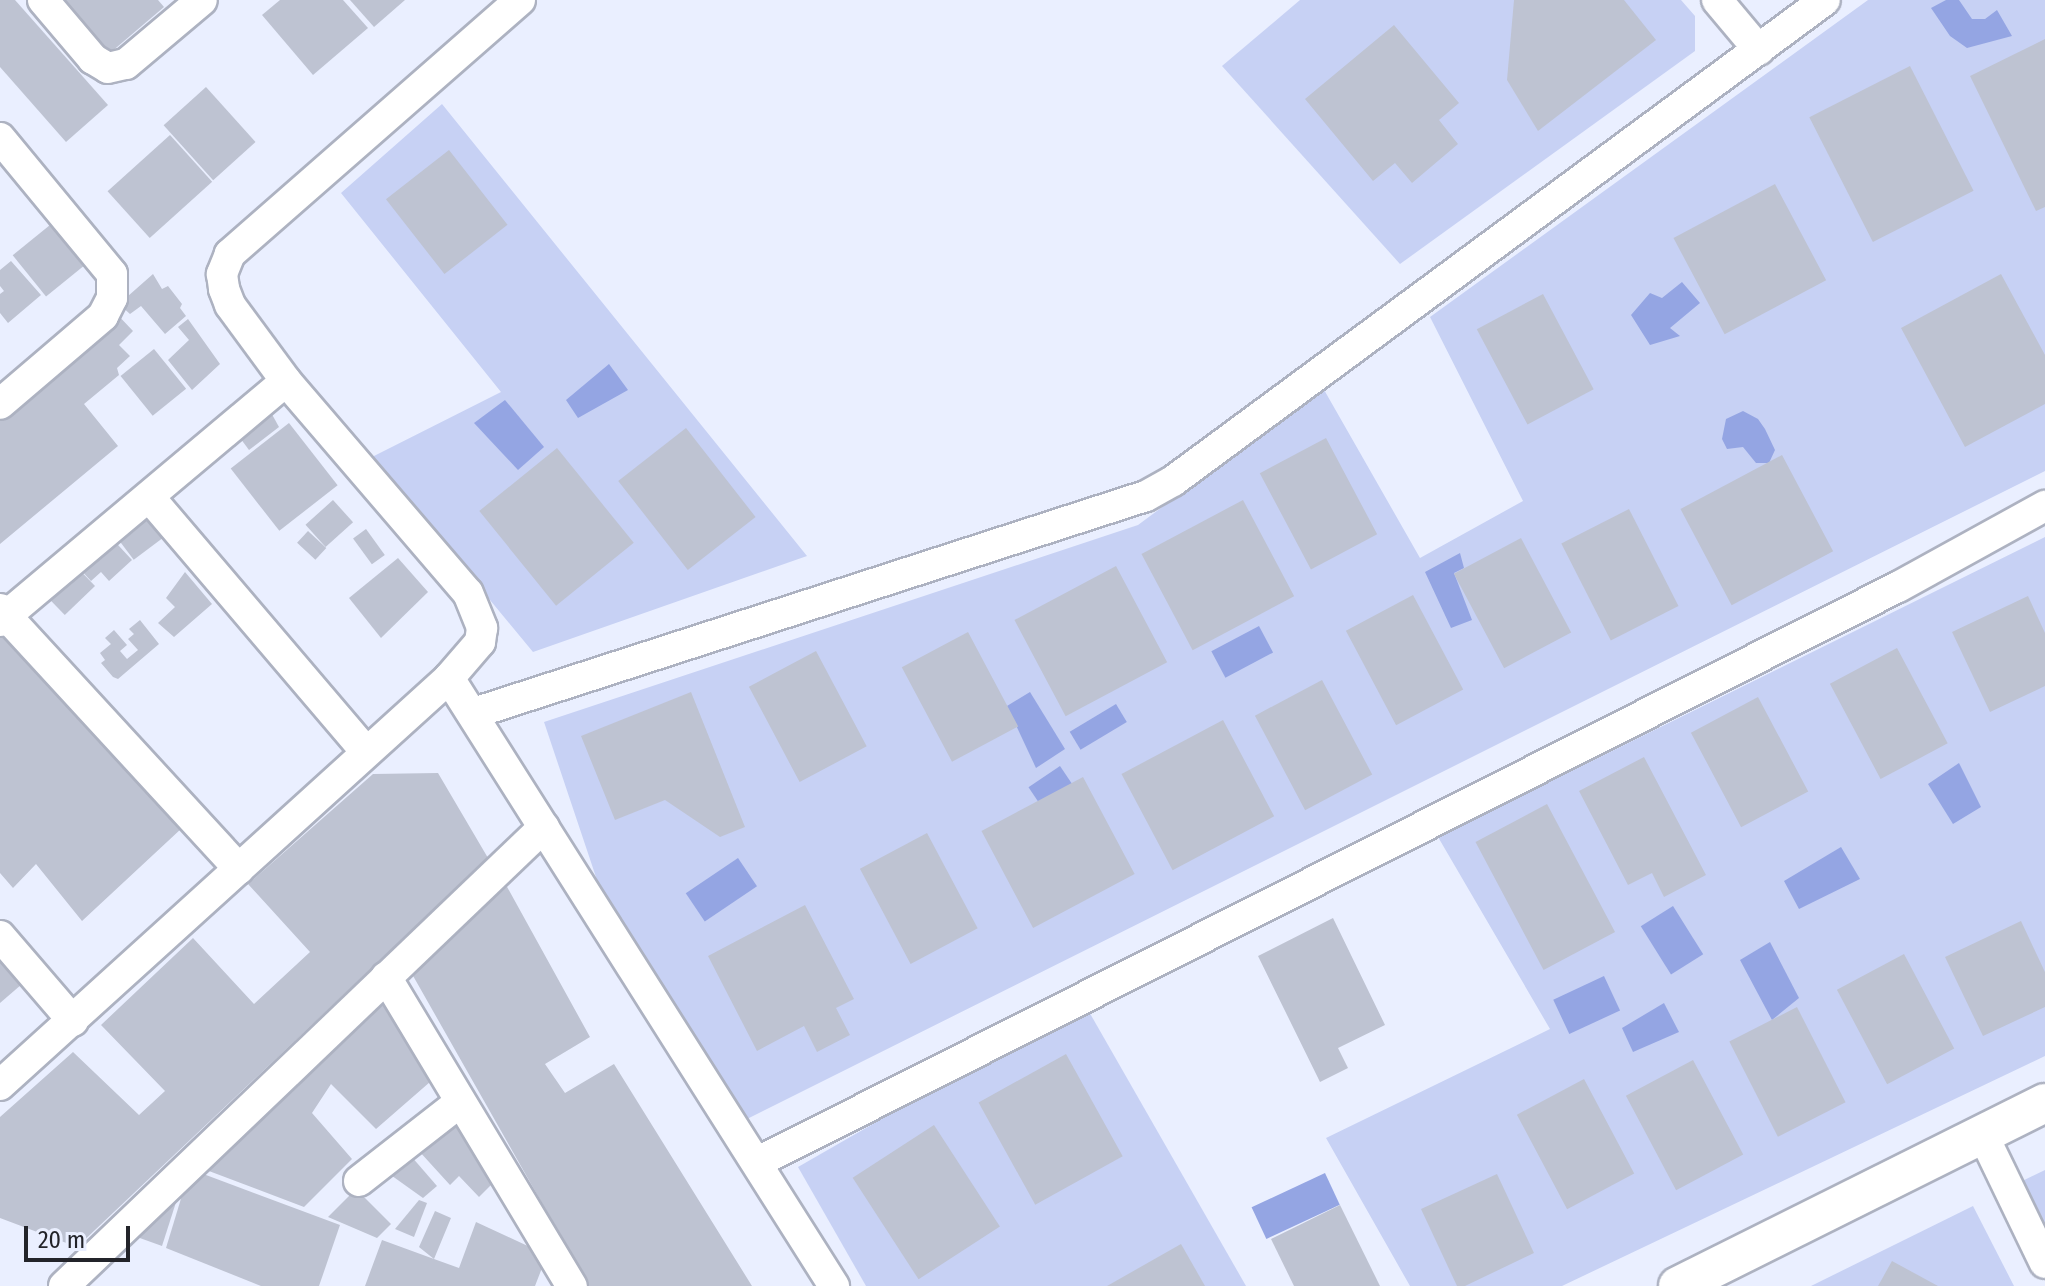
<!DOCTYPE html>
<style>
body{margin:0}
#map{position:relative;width:2045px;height:1286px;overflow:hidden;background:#eaefff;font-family:"Fira Sans Condensed",sans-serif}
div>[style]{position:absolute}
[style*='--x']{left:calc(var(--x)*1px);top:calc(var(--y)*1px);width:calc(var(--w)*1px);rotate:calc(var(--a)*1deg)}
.green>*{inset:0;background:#c7d1f4}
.water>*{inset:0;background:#94a5e3;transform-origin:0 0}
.building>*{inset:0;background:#bec3d2;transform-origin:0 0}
.roads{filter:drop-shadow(2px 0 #adb2c1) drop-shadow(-2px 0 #adb2c1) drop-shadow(0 2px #adb2c1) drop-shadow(0 -2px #adb2c1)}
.minor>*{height:30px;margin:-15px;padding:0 15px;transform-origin:15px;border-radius:15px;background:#fff}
.tertiary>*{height:38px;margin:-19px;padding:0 19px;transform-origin:19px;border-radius:19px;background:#fff}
span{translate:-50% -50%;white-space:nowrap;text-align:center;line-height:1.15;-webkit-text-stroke:6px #eaefff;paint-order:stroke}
.scale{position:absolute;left:24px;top:1226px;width:106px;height:36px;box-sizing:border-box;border:4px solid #23242a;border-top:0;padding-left:10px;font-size:24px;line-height:28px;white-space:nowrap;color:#23242a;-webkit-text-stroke:6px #eaefff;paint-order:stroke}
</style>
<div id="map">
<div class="green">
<div style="clip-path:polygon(1300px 0,1681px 0,1695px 16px,1695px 51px,1400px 264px,1222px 66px)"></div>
<div style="clip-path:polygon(1868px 0,2045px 0,2045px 471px,747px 1119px,598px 883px,544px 722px,1138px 525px,1323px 388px,1420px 558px,1523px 501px,1430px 317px)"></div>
<div style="clip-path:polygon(442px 104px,807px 556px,533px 652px,372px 457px,501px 392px,341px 193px)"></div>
<div style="clip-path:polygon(2045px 537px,2045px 1056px,1562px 1286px,1410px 1286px,1326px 1138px,1550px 1029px,1438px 837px)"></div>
<div style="clip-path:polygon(1084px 1003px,1246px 1286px,866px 1286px,798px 1167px)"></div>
<div style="clip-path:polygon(2045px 1170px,2045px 1247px,2014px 1185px)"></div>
<div style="clip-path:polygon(1973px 1206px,2014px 1286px,1811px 1286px)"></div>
</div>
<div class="water">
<div style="clip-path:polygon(1946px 0,1959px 0,1972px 19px,1985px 19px,1997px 10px,2012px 36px,1967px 48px,1950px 36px,1931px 8px)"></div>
<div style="clip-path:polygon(1682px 282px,1700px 303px,1670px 328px,1680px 336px,1650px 345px,1631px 315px,1650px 293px,1662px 298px)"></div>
<div style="clip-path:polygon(609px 364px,628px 390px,578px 418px,566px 400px)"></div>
<div style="clip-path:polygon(505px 400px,544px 447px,518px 470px,474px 423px)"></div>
<div style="clip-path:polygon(1743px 411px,1758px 419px,1765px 429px,1775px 450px,1769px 463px,1756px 463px,1743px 447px,1727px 449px,1722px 439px,1726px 419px)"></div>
<div style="clip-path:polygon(1460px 553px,1464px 568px,1454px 573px,1472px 620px,1451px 628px,1425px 572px)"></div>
<div style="left:1259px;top:626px;width:30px;height:54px;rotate:62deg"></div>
<div style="clip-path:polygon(1030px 692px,1065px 749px,1036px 768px,1007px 706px)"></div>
<div style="left:1116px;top:704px;width:21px;height:54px;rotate:59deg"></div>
<div style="clip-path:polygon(1959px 763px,1981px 807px,1953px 824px,1928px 784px)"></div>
<div style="left:1060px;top:766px;width:46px;height:38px;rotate:56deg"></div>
<div style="clip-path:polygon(1841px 847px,1860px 879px,1799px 909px,1784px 881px)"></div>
<div style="left:738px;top:858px;width:34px;height:63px;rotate:56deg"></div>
<div style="left:1673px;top:906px;width:57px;height:38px;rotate:58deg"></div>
<div style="clip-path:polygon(1770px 942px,1799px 998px,1772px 1020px,1740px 960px)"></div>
<div style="left:1604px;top:976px;width:38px;height:56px;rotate:65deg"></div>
<div style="clip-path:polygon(1664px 1003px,1679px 1032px,1633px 1052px,1622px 1028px)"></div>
<div style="left:1325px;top:1173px;width:35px;height:81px;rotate:65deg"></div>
</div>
<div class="building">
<div style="clip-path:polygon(0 0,15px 0,108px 105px,66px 142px,0 67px)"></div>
<div style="clip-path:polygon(64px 0,158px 0,164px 7px,110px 53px)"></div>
<div style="clip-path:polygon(280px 0,343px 0,368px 28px,313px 75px,262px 15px)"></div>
<div style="clip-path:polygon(350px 0,405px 0,374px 27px)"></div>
<div style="clip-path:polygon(1514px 0,1624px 0,1656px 40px,1538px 131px,1507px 80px)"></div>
<div style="clip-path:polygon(1394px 25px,1459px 103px,1439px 120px,1458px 144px,1412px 183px,1395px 163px,1373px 181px,1305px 99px)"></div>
<div style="clip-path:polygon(2045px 39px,2045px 207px,2036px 211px,1970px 76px)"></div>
<div style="left:1910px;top:66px;width:140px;height:113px;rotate:63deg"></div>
<div style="left:206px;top:87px;width:74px;height:57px;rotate:48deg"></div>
<div style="left:170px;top:135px;width:63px;height:84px;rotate:48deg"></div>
<div style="left:449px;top:150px;width:95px;height:80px;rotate:52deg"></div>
<div style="left:1775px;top:184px;width:109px;height:115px;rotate:62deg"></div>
<div style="left:50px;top:225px;width:53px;height:48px;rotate:51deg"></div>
<div style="clip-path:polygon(11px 261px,41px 295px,8px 323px,0 313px,0 294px,4px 291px,0 286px,0 270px)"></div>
<div style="clip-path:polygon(153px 274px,162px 289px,168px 286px,182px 304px,180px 308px,186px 316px,165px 334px,141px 306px,130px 314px,119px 304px)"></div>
<div style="clip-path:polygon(2001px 274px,2045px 355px,2045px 404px,1965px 447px,1901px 328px)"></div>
<div style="left:1543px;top:294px;width:108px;height:75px;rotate:62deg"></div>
<div style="clip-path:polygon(114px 311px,133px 331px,119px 345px,130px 356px,117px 368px,119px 375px,84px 404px,118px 446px,0 544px,0 394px)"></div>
<div style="clip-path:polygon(188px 319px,220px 364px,192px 390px,168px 360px,189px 340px,178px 327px)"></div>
<div style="left:154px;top:349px;width:51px;height:43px;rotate:51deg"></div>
<div style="clip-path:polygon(264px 400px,279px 427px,249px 450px,232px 427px)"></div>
<div style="left:289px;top:423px;width:79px;height:74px;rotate:52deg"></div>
<div style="left:686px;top:428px;width:113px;height:86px;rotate:52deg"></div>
<div style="left:1326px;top:438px;width:109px;height:75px;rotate:62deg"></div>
<div style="left:557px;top:448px;width:122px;height:100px;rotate:51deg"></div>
<div style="left:1782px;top:455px;width:109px;height:115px;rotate:62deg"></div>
<div style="left:333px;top:500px;width:30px;height:37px;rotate:48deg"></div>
<div style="left:1243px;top:500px;width:109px;height:115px;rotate:62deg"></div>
<div style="left:144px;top:502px;width:40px;height:43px;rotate:53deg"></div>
<div style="left:1629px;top:509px;width:109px;height:76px;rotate:63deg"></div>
<div style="left:366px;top:529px;width:32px;height:16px;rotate:54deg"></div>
<div style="left:308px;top:531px;width:25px;height:16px;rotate:43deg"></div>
<div style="clip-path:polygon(106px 532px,132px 560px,109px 581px,101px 572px,91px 581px,80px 569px)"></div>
<div style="left:1521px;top:538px;width:107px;height:76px;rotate:62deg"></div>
<div style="clip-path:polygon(398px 558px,428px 592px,381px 638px,349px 598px)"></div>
<div style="left:70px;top:560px;width:36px;height:42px;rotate:46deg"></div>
<div style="left:1116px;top:566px;width:109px;height:115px;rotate:62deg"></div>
<div style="clip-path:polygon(185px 572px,212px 604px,174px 637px,158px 623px,175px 607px,166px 598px)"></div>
<div style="left:1413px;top:595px;width:107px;height:76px;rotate:62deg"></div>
<div style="clip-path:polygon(2028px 596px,2045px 633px,2045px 686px,1990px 712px,1952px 632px)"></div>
<div style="clip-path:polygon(0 616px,182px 828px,82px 921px,36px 864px,13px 888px,0 873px)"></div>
<div style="clip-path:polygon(140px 620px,159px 644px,118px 679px,113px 677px,101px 663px,105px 660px,100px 653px,111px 644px,105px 638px,114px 630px,127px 645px,120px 651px,127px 659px,138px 650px,128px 639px,134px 634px,129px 629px)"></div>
<div style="left:968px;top:632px;width:107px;height:75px;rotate:62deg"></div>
<div style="left:1897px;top:648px;width:108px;height:76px;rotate:62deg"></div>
<div style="left:816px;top:651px;width:108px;height:76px;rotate:62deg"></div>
<div style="left:1322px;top:680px;width:107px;height:76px;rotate:62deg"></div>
<div style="clip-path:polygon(691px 692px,745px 827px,720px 837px,665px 800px,615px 820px,581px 736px)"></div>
<div style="left:1758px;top:697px;width:107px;height:76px;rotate:62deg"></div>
<div style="left:1223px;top:720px;width:109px;height:115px;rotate:62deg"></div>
<div style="clip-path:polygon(1644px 757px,1706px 875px,1664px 897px,1652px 873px,1628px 885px,1579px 791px)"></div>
<div style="clip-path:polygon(438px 773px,488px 858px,77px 1247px,0 1218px,0 1117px,73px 1052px,139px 1115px,165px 1091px,101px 1025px,193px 938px,254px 1004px,310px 952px,248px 884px,373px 774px)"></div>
<div style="left:1083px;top:777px;width:110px;height:115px;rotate:62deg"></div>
<div style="left:1547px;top:804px;width:145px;height:81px;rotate:62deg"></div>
<div style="left:927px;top:833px;width:108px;height:76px;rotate:62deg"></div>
<div style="clip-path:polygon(506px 885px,590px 1037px,545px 1064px,565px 1093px,614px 1064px,752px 1286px,589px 1286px,412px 974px)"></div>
<div style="clip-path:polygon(805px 905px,854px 999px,836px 1008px,850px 1035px,817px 1052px,804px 1026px,757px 1051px,708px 956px)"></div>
<div style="clip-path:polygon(1333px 918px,1385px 1025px,1338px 1048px,1348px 1068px,1320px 1082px,1258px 956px)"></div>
<div style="clip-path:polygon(2021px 921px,2045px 972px,2045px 1007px,1983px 1036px,1945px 957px)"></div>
<div style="clip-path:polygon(0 946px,29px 978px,0 1003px)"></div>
<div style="left:1904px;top:954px;width:107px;height:76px;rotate:62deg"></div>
<div style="clip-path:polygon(386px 977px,438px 1075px,376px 1129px,331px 1084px,312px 1113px,352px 1159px,304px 1207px,193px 1165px)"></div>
<div style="left:1797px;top:1007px;width:107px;height:76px;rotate:63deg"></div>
<div style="left:1066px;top:1054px;width:117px;height:100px;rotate:61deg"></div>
<div style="left:1693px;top:1060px;width:107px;height:76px;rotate:62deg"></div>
<div style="left:1584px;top:1079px;width:107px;height:76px;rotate:62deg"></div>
<div style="clip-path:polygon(457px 1112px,500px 1176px,479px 1197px,459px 1176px,450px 1185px,419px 1151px)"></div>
<div style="left:934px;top:1125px;width:121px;height:97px;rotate:57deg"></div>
<div style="clip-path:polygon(411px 1156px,437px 1186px,423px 1198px,381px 1168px)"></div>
<div style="clip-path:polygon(190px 1169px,340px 1225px,319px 1286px,261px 1286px,166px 1248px)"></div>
<div style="clip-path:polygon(1497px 1174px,1534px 1253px,1465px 1286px,1457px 1286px,1421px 1209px)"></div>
<div style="clip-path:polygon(356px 1189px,391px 1224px,377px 1238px,328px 1217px)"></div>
<div style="clip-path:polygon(178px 1196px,162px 1246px,112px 1228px)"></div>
<div style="clip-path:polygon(419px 1200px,427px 1203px,414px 1237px,395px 1229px)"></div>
<div style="clip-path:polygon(1340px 1205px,1380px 1286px,1294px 1286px,1271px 1239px)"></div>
<div style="clip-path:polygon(435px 1211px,451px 1218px,434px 1259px,459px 1268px,476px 1222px,547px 1255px,535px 1286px,365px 1286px,382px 1240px,434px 1259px,419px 1247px)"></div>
<div style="clip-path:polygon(1181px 1244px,1205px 1286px,1107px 1286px)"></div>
<div style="clip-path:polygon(1892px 1261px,1938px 1286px,1878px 1286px)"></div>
</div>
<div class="roads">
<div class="minor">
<div style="--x:43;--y:0;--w:77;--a:49.7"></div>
<div style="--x:93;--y:59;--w:17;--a:31"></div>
<div style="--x:108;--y:68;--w:18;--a:-13"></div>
<div style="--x:126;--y:64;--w:99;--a:-40.1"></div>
<div style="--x:520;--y:0;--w:386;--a:138.8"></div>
<div style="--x:230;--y:254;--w:22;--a:112"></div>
<div style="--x:222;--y:274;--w:15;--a:82"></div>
<div style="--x:224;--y:289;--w:17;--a:69"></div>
<div style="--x:230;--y:305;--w:94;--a:53.6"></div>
<div style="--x:286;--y:381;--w:279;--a:49.4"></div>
<div style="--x:468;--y:593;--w:38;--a:68"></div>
<div style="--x:482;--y:628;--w:14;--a:98"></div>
<div style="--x:480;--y:642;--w:48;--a:130.7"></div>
<div style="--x:449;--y:678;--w:720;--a:57.66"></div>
<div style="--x:1717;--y:0;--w:65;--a:50"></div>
<div style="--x:0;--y:138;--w:176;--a:50.5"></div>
<div style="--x:112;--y:274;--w:24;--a:90"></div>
<div style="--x:112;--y:298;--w:20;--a:117"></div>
<div style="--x:103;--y:316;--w:135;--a:139.5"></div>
<div style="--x:150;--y:498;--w:332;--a:49.6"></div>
<div style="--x:0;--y:609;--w:353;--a:47.4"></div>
<div style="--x:0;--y:621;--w:373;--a:-40"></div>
<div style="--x:474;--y:713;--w:706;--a:-17.9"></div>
<div style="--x:1146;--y:496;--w:31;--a:-29"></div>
<div style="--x:1173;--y:481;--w:810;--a:-36.42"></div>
<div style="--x:0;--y:936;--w:112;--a:49.3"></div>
<div style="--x:386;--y:977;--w:361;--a:59"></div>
<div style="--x:0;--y:1085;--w:606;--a:-42.19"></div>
<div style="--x:1983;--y:1135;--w:142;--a:64.2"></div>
<div style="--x:758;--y:1162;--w:1277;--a:-26.77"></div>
<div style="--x:1898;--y:587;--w:168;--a:-28.9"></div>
<div style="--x:359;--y:1181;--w:128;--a:-38"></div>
<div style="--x:64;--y:1286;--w:664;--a:-43.72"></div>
</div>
<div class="tertiary">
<div style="--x:1678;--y:1286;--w:410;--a:-26.5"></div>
</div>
</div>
<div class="scale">20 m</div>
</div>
